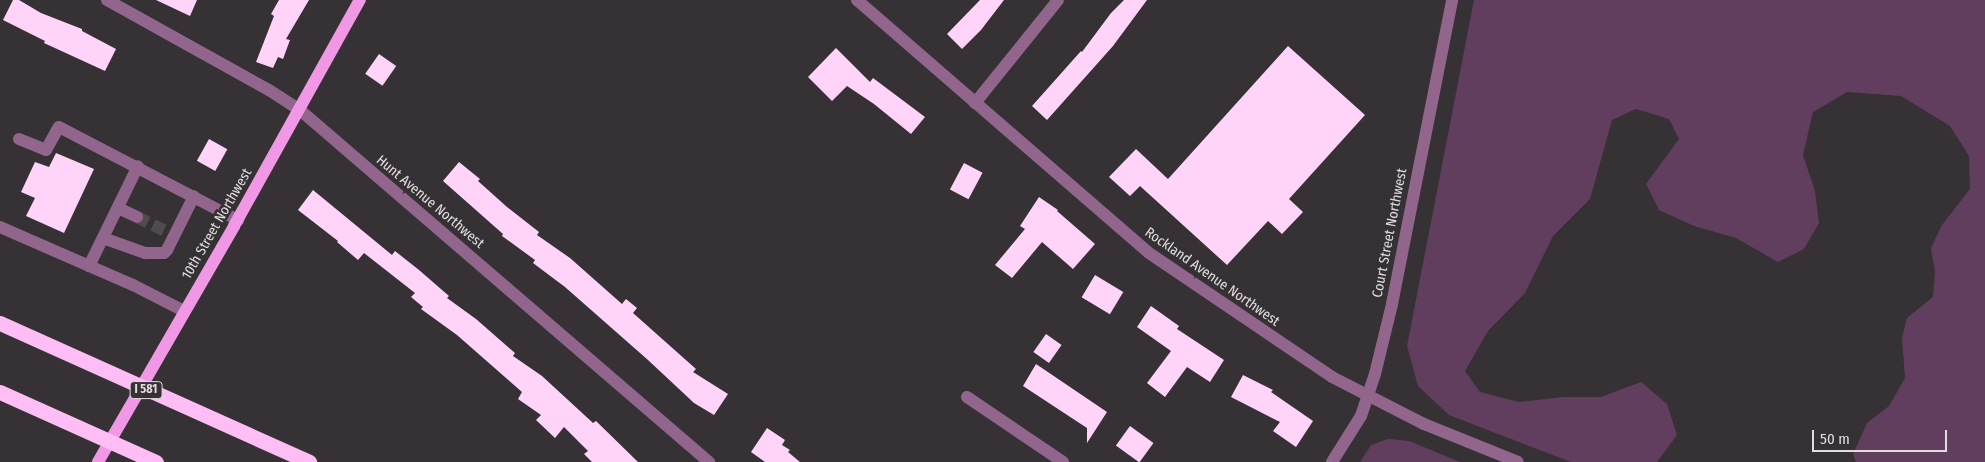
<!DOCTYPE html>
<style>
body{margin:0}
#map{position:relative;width:1985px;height:462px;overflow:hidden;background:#353134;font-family:"Fira Sans Condensed",sans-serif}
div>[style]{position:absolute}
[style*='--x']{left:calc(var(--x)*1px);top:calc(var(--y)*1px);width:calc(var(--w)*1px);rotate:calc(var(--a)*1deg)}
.green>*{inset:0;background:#623e5e}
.building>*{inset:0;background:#ffd4f8;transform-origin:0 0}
.minor-tunnel>*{height:12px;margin-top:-6px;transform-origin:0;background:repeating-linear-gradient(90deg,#4f4b4e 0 12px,transparent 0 18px)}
.minor>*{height:12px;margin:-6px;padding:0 6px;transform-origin:6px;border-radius:6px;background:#92668c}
.major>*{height:12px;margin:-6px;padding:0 6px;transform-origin:6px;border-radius:6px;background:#f097e5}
.highway>*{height:15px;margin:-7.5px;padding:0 7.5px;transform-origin:7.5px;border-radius:7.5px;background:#febef5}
span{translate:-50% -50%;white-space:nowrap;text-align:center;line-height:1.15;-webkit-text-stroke:5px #353134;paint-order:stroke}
.shield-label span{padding:1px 4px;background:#353134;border:1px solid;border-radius:4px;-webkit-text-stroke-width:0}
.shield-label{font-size:12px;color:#e0dddf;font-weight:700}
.street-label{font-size:14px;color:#e0dddf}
.scale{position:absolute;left:1812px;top:430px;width:135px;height:22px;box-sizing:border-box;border:2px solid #e0dddf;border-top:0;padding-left:6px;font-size:15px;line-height:18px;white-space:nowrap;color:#e0dddf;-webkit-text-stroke:4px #353134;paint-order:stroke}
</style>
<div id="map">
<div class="green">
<div style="clip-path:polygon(1474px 0,1985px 0,1985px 462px,1856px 462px,1853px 454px,1867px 423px,1889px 406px,1905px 378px,1902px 338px,1907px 318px,1933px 297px,1935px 272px,1931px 248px,1942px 225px,1970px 189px,1969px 156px,1950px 126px,1901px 96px,1847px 92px,1813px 112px,1803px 155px,1815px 191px,1819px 223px,1804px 249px,1778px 262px,1736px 238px,1694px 226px,1659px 210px,1646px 184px,1679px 139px,1669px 119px,1636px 109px,1612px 120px,1590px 199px,1553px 236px,1525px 293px,1488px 331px,1465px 371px,1480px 392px,1519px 402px,1563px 397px,1601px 397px,1641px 382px,1667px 404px,1677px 435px,1657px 462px,1571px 462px,1449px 415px,1418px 386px,1407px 346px)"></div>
<div style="clip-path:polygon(1388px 439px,1409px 441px,1460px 462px,1360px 462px,1371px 445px)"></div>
</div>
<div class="building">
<div style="clip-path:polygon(13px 0,19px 0,41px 13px,82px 29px,82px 31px,116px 49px,105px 71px,44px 43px,45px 41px,3px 20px)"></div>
<div style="clip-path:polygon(156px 0,197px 0,190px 16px)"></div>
<div style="clip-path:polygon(279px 0,309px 0,286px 39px,290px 40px,283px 59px,278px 57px,273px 68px,256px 62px,274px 16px,271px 14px)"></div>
<div style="clip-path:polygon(980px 0,1004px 0,981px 30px,962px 49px,947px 34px)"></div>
<div style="clip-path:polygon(1124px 0,1147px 0,1113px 46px,1047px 120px,1032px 106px,1081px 51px,1082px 52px,1111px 13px)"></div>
<div style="clip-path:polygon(1288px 46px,1365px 115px,1289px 199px,1303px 212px,1282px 234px,1268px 221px,1227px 265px,1140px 186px,1130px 196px,1109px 177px,1136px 149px,1168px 179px)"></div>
<div style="clip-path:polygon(836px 48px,870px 82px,873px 78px,925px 117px,911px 134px,874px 104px,847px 86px,832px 101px,808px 77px)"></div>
<div style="left:379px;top:54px;width:21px;height:24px;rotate:35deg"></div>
<div style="left:209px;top:139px;width:21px;height:25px;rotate:29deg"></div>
<div style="clip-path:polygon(56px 153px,94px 169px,64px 233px,26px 216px,35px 198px,21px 192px,35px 162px,49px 167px)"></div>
<div style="clip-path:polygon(459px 162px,480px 179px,478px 181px,507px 207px,539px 232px,537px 235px,570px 258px,622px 304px,626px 299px,637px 308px,633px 313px,696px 369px,693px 372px,728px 394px,714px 415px,694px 403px,648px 360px,565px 287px,533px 263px,535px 260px,502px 236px,503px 234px,443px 181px)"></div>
<div style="left:964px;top:163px;width:21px;height:30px;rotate:28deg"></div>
<div style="clip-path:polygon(313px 190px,392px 255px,395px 251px,419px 270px,449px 296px,447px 298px,476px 319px,515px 353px,513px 356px,542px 376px,593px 423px,596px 421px,638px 462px,592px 462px,584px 454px,588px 451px,564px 427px,555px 438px,536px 420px,541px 415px,518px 399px,522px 392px,457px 335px,421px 309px,423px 307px,411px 297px,415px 293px,364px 253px,358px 260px,337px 242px,338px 241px,298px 210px)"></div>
<div style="clip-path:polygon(1039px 197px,1058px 210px,1057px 211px,1095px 244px,1073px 269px,1042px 242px,1012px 278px,995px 265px,1025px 229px,1020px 226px)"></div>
<div style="left:1095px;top:275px;width:33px;height:26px;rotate:31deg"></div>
<div style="clip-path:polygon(1151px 306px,1179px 326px,1177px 329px,1224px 360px,1210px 382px,1187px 367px,1165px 397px,1147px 383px,1171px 351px,1137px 327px)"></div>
<div style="left:1046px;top:334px;width:19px;height:22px;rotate:35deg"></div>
<div style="clip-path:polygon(1036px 364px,1107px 412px,1087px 443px,1087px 428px,1023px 386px)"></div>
<div style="clip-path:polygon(1243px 375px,1273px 390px,1271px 392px,1313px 421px,1296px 447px,1273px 431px,1280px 422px,1231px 397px)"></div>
<div style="left:1130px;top:426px;width:29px;height:24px;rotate:36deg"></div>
<div style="clip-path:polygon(767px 428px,785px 440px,782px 445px,790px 450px,788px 452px,800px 462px,765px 462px,751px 452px)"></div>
</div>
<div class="minor-tunnel">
<div style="--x:137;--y:217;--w:32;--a:26"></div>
</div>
<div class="minor">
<div style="--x:107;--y:0;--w:185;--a:29.1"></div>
<div style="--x:269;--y:90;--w:37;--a:33"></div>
<div style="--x:300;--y:110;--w:540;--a:40.72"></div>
<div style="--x:857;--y:0;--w:386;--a:40.9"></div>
<div style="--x:1149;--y:253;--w:221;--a:34.1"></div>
<div style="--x:1332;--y:377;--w:103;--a:27.1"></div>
<div style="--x:1424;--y:424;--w:101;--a:22"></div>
<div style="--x:975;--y:103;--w:132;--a:-51.1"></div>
<div style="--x:19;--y:139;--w:29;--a:22"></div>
<div style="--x:46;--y:150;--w:26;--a:-61"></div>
<div style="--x:59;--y:127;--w:202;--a:27.5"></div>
<div style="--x:118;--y:208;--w:21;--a:25"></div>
<div style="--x:0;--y:227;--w:145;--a:23.6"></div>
<div style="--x:133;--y:285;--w:57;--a:27"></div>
<div style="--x:103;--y:238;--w:45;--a:19.7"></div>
<div style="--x:145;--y:253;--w:19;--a:0"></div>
<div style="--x:164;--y:253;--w:4;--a:-45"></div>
<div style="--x:167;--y:250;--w:60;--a:-63.4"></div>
<div style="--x:89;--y:266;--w:111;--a:-63.9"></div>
<div style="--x:967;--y:397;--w:116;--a:34.1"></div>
<div style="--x:1332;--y:462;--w:54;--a:-57.8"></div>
<div style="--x:1361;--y:416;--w:44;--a:-71.6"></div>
<div style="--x:1375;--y:374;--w:72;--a:-76.3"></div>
<div style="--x:1392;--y:304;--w:310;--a:-78.8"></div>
</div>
<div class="major">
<div style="--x:98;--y:462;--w:272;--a:-60"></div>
<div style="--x:234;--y:226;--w:259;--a:-60.9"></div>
</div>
<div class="highway">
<div style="--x:0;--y:323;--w:339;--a:24.2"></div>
<div style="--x:0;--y:392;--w:171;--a:24.2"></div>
</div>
<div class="shield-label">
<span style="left:146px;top:390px">I 581</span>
</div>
<div class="street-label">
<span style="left:430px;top:202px;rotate:40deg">Hunt Avenue Northwest</span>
<span style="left:217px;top:224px;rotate:-60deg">10th Street Northwest</span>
<span style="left:1390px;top:233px;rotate:-79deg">Court Street Northwest</span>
<span style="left:1212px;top:277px;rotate:35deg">Rockland Avenue Northwest</span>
</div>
<div class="scale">50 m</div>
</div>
